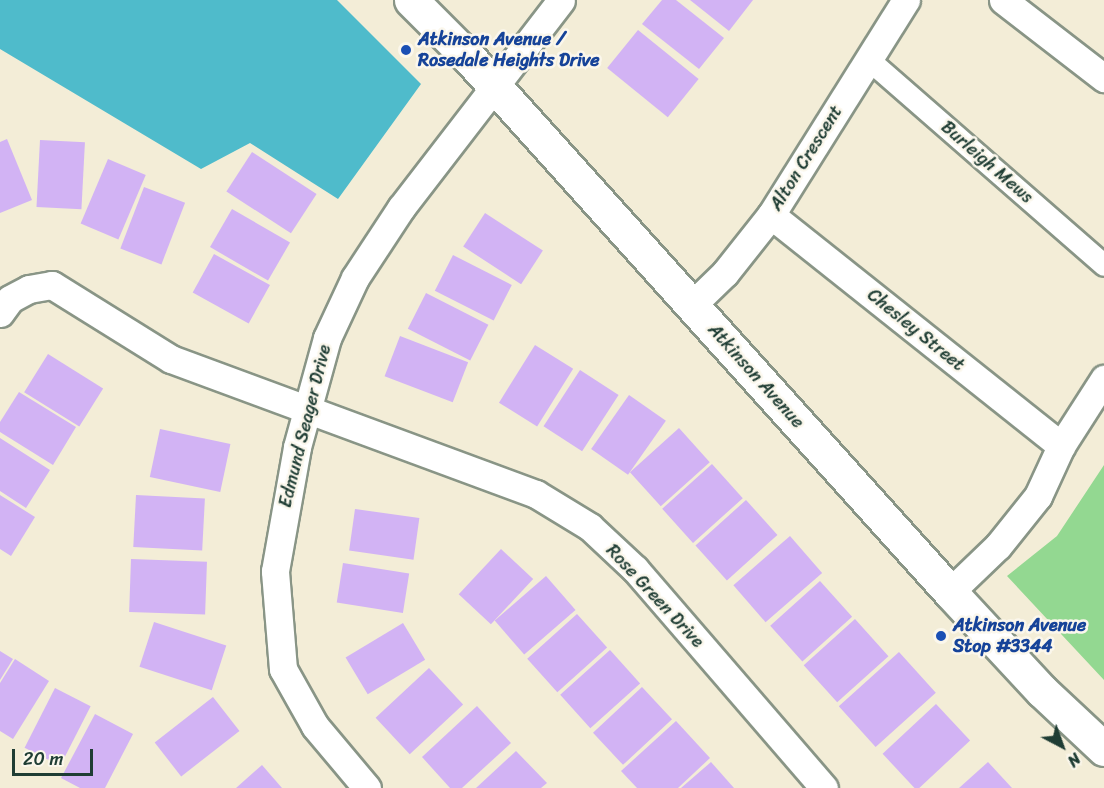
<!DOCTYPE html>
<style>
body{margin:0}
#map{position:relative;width:1104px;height:788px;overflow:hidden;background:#f3edd7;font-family:Sriracha,sans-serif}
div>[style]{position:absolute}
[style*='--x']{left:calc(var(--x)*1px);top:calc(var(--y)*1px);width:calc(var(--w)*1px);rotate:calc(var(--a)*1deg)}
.green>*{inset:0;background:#93d891}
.water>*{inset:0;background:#4fbbcb}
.building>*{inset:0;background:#d2b3f4;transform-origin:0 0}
.roads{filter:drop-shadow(2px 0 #899586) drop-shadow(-2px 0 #899586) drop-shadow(0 2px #899586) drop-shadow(0 -2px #899586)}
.pedestrian>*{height:21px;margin:-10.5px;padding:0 10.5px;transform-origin:10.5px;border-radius:10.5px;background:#fff}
.minor>*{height:27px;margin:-13.5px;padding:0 13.5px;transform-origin:13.5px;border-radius:13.5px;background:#fff}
.tertiary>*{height:33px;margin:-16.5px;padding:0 16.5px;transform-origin:16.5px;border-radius:16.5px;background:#fff}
.dots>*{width:16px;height:16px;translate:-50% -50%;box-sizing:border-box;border:3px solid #fbf7ec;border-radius:50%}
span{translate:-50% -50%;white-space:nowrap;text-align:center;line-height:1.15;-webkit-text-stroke:5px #fbf7ec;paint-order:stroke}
.transit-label{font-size:18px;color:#164399;font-weight:700}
.left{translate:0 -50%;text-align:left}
.street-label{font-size:18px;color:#1f3d34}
.north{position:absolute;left:1032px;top:716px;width:60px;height:60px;-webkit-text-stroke:4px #fbf7ec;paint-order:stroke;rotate:139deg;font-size:16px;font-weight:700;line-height:24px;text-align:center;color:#1f3d34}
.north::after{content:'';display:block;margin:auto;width:21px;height:27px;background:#1f3d34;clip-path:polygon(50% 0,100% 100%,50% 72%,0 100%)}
.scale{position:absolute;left:12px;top:749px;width:81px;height:27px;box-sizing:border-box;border:3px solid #1f3d34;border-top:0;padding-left:8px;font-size:18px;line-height:21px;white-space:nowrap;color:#1f3d34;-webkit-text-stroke:4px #fbf7ec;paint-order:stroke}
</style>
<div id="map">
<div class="green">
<div style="clip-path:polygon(1104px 465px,1104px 680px,1007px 576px,1057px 536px)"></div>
</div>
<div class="water">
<div style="clip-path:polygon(0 0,337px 0,421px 84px,338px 199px,250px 143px,201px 169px,0 49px)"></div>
</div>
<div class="building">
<div style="clip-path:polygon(662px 0,676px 0,724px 38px,699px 69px,642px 24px)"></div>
<div style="clip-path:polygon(690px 0,753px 0,729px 31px)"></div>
<div style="left:638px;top:30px;width:78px;height:49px;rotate:39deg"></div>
<div style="clip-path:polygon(7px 139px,32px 200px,0 213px,0 142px)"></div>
<div style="left:40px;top:140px;width:45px;height:67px;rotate:3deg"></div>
<div style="left:252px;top:152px;width:77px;height:47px;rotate:33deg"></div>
<div style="left:108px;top:159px;width:41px;height:70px;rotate:23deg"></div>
<div style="left:144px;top:187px;width:44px;height:66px;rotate:21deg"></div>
<div style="left:232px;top:209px;width:67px;height:44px;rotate:30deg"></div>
<div style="left:485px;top:213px;width:69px;height:40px;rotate:33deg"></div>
<div style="left:214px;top:254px;width:64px;height:44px;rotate:29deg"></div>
<div style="left:453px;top:255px;width:66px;height:40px;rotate:27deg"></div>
<div style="left:426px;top:293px;width:70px;height:40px;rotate:27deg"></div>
<div style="left:400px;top:336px;width:73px;height:43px;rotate:21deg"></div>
<div style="left:535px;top:345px;width:45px;height:68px;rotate:32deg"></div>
<div style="left:48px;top:354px;width:65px;height:45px;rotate:32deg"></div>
<div style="left:580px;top:370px;width:46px;height:67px;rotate:33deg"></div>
<div style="clip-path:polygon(19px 392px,76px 427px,53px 465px,0 432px,0 422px)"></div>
<div style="left:629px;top:395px;width:45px;height:66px;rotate:35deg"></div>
<div style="left:679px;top:428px;width:46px;height:66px;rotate:48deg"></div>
<div style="left:160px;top:429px;width:72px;height:49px;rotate:12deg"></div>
<div style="clip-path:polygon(0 438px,50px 470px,26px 508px,0 491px)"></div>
<div style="left:712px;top:464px;width:46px;height:67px;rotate:48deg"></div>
<div style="clip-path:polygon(0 495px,35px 517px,11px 556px,0 549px)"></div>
<div style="left:136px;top:495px;width:69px;height:52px;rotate:3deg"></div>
<div style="left:746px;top:500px;width:47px;height:68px;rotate:48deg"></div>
<div style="left:355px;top:509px;width:65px;height:42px;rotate:8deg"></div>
<div style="left:790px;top:536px;width:49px;height:75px;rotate:49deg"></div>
<div style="left:501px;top:549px;width:44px;height:62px;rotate:43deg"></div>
<div style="left:131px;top:559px;width:76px;height:53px;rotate:2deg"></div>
<div style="left:343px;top:563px;width:67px;height:40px;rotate:9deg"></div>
<div style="left:546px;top:576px;width:45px;height:68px;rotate:49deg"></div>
<div style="left:820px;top:581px;width:48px;height:67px;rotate:48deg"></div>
<div style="left:577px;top:614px;width:45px;height:67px;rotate:48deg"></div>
<div style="left:855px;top:619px;width:50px;height:69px;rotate:48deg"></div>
<div style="left:154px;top:622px;width:76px;height:47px;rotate:18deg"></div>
<div style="left:403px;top:623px;width:43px;height:67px;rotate:59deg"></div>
<div style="left:610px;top:650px;width:45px;height:67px;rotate:48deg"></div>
<div style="clip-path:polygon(0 651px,13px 659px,0 680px)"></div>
<div style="left:899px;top:652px;width:55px;height:81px;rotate:48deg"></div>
<div style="clip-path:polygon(15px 659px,49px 681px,13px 739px,0 731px,0 683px)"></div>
<div style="left:429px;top:668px;width:50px;height:73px;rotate:47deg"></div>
<div style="left:642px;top:687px;width:44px;height:67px;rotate:47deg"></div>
<div style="left:55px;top:688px;width:40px;height:67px;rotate:27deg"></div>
<div style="left:213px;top:697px;width:43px;height:74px;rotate:52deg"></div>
<div style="left:936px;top:704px;width:50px;height:73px;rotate:47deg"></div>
<div style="clip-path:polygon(477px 706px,511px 743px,462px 788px,450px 788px,422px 757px)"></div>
<div style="clip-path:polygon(95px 714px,133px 734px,105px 788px,80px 788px,61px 778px)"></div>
<div style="clip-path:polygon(676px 721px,710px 758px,678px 788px,637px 788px,621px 771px)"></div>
<div style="clip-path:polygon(516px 751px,547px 783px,541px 788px,476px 788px)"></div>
<div style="clip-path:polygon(711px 762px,734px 788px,681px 788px)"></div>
<div style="clip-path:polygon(988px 762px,1012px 788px,959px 788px)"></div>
<div style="clip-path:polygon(262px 765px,282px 788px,236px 788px)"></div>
</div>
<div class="roads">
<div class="pedestrian">
<div style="--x:868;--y:59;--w:313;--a:41.1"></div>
</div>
<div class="minor">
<div style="--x:1003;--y:0;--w:128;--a:37.7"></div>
<div style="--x:771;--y:215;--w:371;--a:38.5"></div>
<div style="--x:692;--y:305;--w:46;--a:-44.1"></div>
<div style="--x:725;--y:273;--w:74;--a:-51.6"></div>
<div style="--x:771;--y:215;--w:254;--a:-57.9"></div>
<div style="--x:0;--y:313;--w:17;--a:-54"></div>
<div style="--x:10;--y:299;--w:21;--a:-28"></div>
<div style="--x:29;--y:289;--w:23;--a:-10"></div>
<div style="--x:52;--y:285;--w:140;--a:31.9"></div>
<div style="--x:171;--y:359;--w:389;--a:20.3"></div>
<div style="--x:536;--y:494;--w:63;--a:31.4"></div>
<div style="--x:590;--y:527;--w:62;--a:43"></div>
<div style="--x:635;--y:569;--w:289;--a:49.2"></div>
<div style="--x:950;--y:592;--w:66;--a:-43.8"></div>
<div style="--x:998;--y:546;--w:64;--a:-51.3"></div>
<div style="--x:1038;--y:496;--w:55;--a:-65.3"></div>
<div style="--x:1061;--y:446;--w:80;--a:-57.3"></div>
<div style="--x:367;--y:788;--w:81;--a:-130"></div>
<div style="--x:315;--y:726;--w:65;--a:-119.3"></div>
<div style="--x:283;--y:669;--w:98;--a:-94.7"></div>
<div style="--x:275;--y:571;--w:126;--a:-79.9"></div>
<div style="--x:297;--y:447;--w:113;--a:-74.6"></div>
<div style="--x:327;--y:338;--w:66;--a:-65"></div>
<div style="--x:355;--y:278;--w:84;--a:-56.7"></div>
<div style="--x:401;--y:208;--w:262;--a:-52.4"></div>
</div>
<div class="tertiary">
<div style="--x:411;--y:0;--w:85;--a:45"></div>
<div style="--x:471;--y:60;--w:716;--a:48"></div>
<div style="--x:950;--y:592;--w:135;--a:47.1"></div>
<div style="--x:1042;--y:691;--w:85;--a:43.1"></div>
</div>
</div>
<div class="dots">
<div style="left:406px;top:50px;background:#1a4fb4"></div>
<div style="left:941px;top:636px;background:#1a4fb4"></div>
</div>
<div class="transit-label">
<span class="left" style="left:418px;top:50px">Atkinson Avenue /<br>Rosedale Heights Drive</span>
<span class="left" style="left:953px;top:636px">Atkinson Avenue<br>Stop #3344</span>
</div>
<div class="street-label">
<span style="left:806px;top:158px;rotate:-58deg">Alton Crescent</span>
<span style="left:987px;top:162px;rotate:41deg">Burleigh Mews</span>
<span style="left:916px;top:330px;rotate:39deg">Chesley Street</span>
<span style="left:756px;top:376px;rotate:48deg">Atkinson Avenue</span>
<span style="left:305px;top:426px;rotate:-76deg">Edmund Seager Drive</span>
<span style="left:655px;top:596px;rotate:47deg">Rose Green Drive</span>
</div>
<div class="north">N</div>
<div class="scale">20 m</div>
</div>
